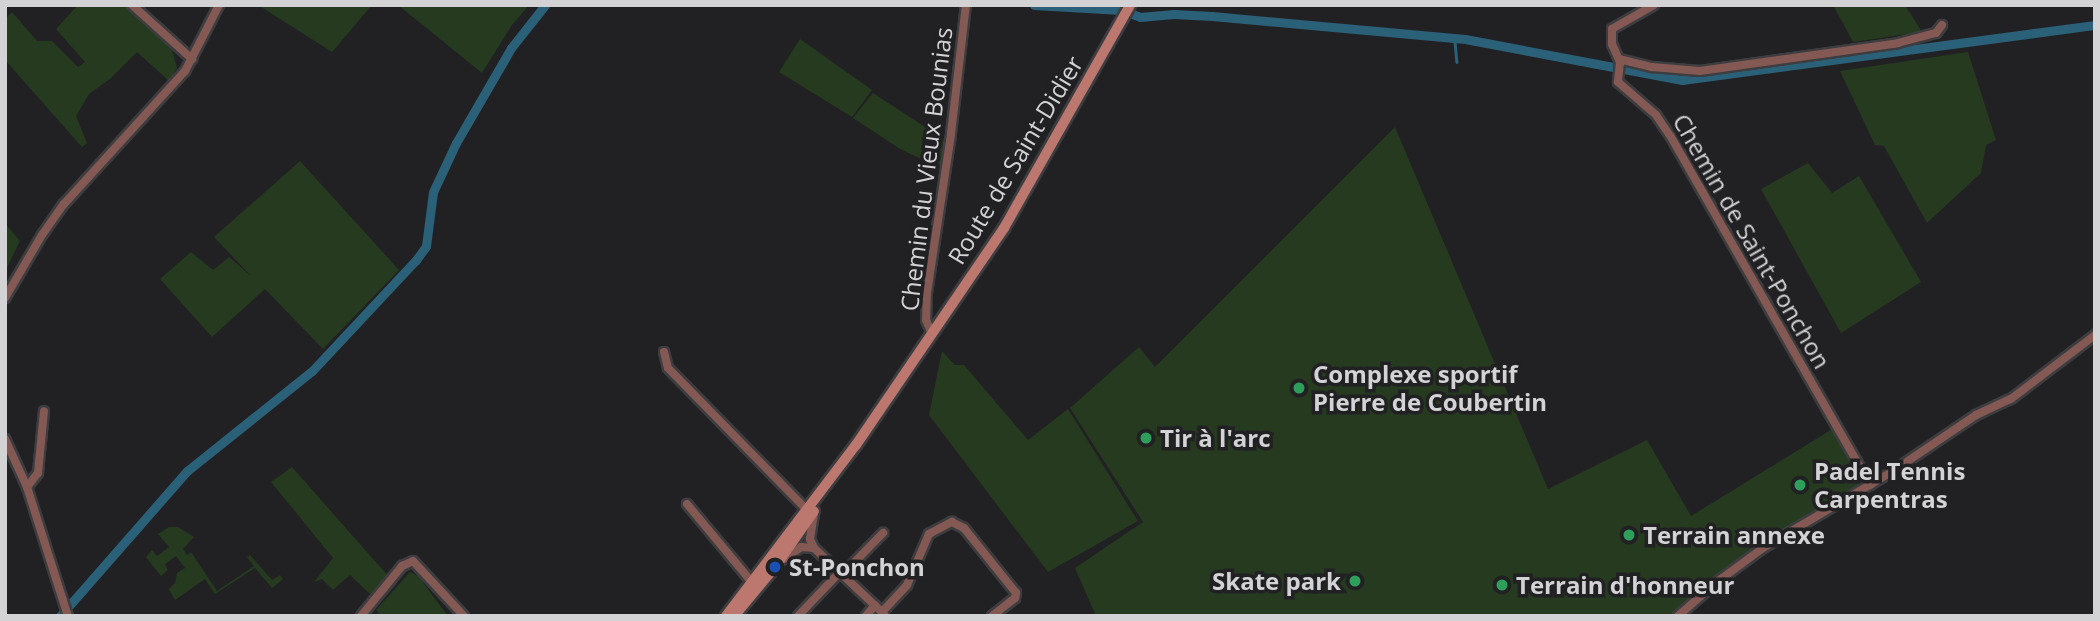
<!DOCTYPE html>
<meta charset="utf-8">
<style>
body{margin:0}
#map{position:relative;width:2100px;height:621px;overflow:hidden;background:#212124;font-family:"Open Sans",sans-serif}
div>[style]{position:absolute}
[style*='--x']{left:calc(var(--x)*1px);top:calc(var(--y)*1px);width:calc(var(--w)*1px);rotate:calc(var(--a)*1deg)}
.green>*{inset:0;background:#253a1f}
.stream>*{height:2.5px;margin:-1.25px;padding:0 1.25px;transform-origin:1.25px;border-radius:1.25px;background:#2b6079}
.canal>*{height:9px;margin:-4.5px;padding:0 4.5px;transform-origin:4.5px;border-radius:4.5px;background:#2b6079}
.roads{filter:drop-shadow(2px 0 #3d3d40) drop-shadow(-2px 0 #3d3d40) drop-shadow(0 2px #3d3d40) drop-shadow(0 -2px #3d3d40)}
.street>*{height:8px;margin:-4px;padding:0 4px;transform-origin:4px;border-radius:4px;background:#845953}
.secondary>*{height:10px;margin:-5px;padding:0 5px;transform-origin:5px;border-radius:5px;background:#bc786e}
.dots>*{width:19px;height:19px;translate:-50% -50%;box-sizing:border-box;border:4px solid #212124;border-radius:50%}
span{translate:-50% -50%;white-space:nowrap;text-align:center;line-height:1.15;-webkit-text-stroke:7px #212124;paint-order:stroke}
.street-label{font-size:24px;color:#d3d3d6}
.poi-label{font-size:24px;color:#d3d3d6;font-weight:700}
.left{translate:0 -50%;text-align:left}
.right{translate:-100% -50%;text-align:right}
.frame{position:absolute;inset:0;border:7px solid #d3d3d6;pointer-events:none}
</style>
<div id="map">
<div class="green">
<div style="clip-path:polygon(78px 5px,127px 5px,172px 50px,177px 68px,169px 81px,137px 52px,111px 78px,89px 94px,76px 116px,87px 143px,82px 147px,5px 60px,5px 19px,12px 12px,37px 41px,52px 41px,78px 67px,85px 62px,56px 29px)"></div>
<div style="clip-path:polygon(258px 5px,372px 5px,332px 52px)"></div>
<div style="clip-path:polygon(398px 5px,529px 5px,512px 25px,482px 73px)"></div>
<div style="clip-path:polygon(1833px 5px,1905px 5px,1922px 32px,1853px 42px)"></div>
<div style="clip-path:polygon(800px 39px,872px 90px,852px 117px,779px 72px)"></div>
<div style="clip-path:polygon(1968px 52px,1996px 140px,1986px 145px,1981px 173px,1927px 223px,1884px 146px,1875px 145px,1840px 71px)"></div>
<div style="clip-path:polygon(873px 93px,948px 142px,943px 169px,900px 149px,853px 118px)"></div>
<div style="clip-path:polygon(1395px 127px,1548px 489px,1647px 440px,1691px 516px,1834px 428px,1865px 482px,1745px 556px,1710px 581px,1671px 616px,1096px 616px,1075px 568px,1143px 522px,1070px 408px,1139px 347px,1155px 367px)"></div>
<div style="clip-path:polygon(300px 161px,399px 270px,323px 349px,265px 289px,212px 337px,160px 279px,191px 252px,213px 270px,229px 257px,251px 276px,214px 237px)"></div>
<div style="clip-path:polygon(1808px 163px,1832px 193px,1859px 176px,1921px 282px,1841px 333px,1761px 189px)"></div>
<div style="clip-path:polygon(5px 223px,20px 241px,5px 272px)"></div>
<div style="clip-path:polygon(942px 351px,955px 365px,964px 365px,1028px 440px,1068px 409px,1138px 521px,1048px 572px,929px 415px)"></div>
<div style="clip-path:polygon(292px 467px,389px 577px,372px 596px,350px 575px,333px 590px,322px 579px,314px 582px,333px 558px,271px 482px)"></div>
<div style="clip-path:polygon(169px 527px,178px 527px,194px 537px,183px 549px,187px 555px,191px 552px,217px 591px,254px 566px,247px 557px,250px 555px,272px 580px,280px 575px,283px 579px,272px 588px,255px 568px,215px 594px,205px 579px,175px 600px,169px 589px,175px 583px,177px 573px,185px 568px,176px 556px,165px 564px,168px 570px,161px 576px,146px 557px,152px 550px,157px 556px,169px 547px,158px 534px)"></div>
<div style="clip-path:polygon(410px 572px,418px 576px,448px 616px,382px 616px,376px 610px)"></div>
</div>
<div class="stream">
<div style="--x:1455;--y:41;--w:21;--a:85"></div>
</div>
<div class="canal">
<div style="--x:1034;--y:5;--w:87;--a:3.3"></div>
<div style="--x:1121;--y:10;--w:20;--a:20"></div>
<div style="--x:1140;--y:17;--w:34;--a:-5"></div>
<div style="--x:1174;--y:14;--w:38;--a:3"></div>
<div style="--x:1212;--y:16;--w:254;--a:5.2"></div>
<div style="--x:1465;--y:39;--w:221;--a:10.7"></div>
<div style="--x:1682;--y:80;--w:417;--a:-7.6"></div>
<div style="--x:60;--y:616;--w:193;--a:-48.8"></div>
<div style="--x:187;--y:471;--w:160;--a:-38.7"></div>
<div style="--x:312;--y:371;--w:152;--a:-46.9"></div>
<div style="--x:416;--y:260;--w:17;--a:-54"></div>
<div style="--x:426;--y:246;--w:54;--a:-82.6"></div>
<div style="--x:433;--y:192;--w:54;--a:-64.9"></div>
<div style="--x:456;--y:143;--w:110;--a:-59.9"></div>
<div style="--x:511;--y:48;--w:55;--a:-51.7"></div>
</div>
<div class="roads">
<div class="street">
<div style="--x:132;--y:5;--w:81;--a:42"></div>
<div style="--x:1654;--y:5;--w:48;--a:150.3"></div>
<div style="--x:1612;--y:29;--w:15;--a:90"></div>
<div style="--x:1612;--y:44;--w:20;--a:66"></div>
<div style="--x:1620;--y:62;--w:20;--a:96"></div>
<div style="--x:1618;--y:82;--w:50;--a:41"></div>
<div style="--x:1656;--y:115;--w:27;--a:56"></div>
<div style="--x:1671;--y:137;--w:401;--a:60.2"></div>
<div style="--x:1619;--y:59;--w:34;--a:14"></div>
<div style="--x:1652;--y:67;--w:48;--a:4.8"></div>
<div style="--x:1700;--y:71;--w:200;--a:-8"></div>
<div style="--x:1898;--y:43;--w:39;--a:-15"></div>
<div style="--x:1936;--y:33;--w:10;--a:-53"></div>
<div style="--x:5;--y:298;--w:73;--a:-59.6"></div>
<div style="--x:42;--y:235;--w:38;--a:-55"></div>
<div style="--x:64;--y:204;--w:180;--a:-47.7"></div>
<div style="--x:185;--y:71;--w:74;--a:-62.7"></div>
<div style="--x:932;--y:334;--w:15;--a:-113"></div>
<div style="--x:926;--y:320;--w:27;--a:-88"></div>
<div style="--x:927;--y:293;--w:161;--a:-81.4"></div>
<div style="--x:951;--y:134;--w:130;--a:-83.4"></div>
<div style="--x:664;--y:352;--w:16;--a:76"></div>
<div style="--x:668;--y:368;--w:199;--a:45.6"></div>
<div style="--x:5;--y:439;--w:53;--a:65.4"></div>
<div style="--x:27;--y:487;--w:135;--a:72.4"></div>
<div style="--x:27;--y:487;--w:18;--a:-52"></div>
<div style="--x:38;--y:473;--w:62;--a:-84.5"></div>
<div style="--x:687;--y:504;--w:107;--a:50.3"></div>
<div style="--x:814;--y:548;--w:10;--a:-114"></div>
<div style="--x:810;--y:539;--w:26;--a:-81"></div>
<div style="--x:784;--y:559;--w:21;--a:-35"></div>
<div style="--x:801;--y:547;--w:13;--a:4"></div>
<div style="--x:814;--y:548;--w:96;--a:43.3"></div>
<div style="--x:842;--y:575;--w:59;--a:-45.7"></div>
<div style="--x:882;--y:612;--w:37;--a:-47"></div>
<div style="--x:907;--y:585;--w:56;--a:-66.7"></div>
<div style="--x:929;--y:534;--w:26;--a:-28"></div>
<div style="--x:952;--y:522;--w:13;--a:27"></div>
<div style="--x:964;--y:528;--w:83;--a:51.3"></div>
<div style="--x:1016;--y:593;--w:5;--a:101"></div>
<div style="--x:1015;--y:598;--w:29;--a:142"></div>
<div style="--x:361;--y:616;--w:65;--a:-50.6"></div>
<div style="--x:402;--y:566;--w:12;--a:-24"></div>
<div style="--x:413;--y:561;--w:75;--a:47.2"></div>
<div style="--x:798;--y:616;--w:59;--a:-46.4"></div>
<div style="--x:866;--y:616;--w:14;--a:-51"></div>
<div style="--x:1678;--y:616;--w:52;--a:-41.1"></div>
<div style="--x:1717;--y:582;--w:57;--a:-36.5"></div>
<div style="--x:1763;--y:548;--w:151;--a:-30.6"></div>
<div style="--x:1893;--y:471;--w:100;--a:-34"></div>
<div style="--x:1976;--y:415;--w:38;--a:-25"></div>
<div style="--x:2011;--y:399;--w:106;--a:-37.3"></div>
</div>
<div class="secondary">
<div style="--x:735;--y:615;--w:62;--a:-50.2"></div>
<div style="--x:775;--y:567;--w:68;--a:-55.1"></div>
<div style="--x:726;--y:616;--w:215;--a:-52.8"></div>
<div style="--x:856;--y:445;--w:263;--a:-55.7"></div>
<div style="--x:1004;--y:228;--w:256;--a:-60.5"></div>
</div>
</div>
<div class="dots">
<div style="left:1299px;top:388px;background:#2e9e5b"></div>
<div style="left:1146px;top:438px;background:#2e9e5b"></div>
<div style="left:1800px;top:485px;background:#2e9e5b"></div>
<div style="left:1629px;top:535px;background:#2e9e5b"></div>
<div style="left:775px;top:567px;background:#1a4fb4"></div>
<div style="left:1355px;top:581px;background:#2e9e5b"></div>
<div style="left:1502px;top:585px;background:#2e9e5b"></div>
</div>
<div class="street-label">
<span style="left:1015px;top:160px;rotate:-59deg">Route de Saint-Didier</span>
<span style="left:926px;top:169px;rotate:-83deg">Chemin du Vieux Bounias</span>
<span style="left:1752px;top:241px;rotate:60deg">Chemin de Saint-Ponchon</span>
</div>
<div class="poi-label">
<span class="left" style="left:1313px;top:388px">Complexe sportif<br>Pierre de Coubertin</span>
<span class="left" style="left:1160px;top:438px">Tir à l'arc</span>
<span class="left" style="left:1814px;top:485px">Padel Tennis<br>Carpentras</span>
<span class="left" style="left:1643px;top:535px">Terrain annexe</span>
<span class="left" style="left:789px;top:567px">St-Ponchon</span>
<span class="right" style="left:1341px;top:581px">Skate park</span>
<span class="left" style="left:1516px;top:585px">Terrain d'honneur</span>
</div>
<div class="frame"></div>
</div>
